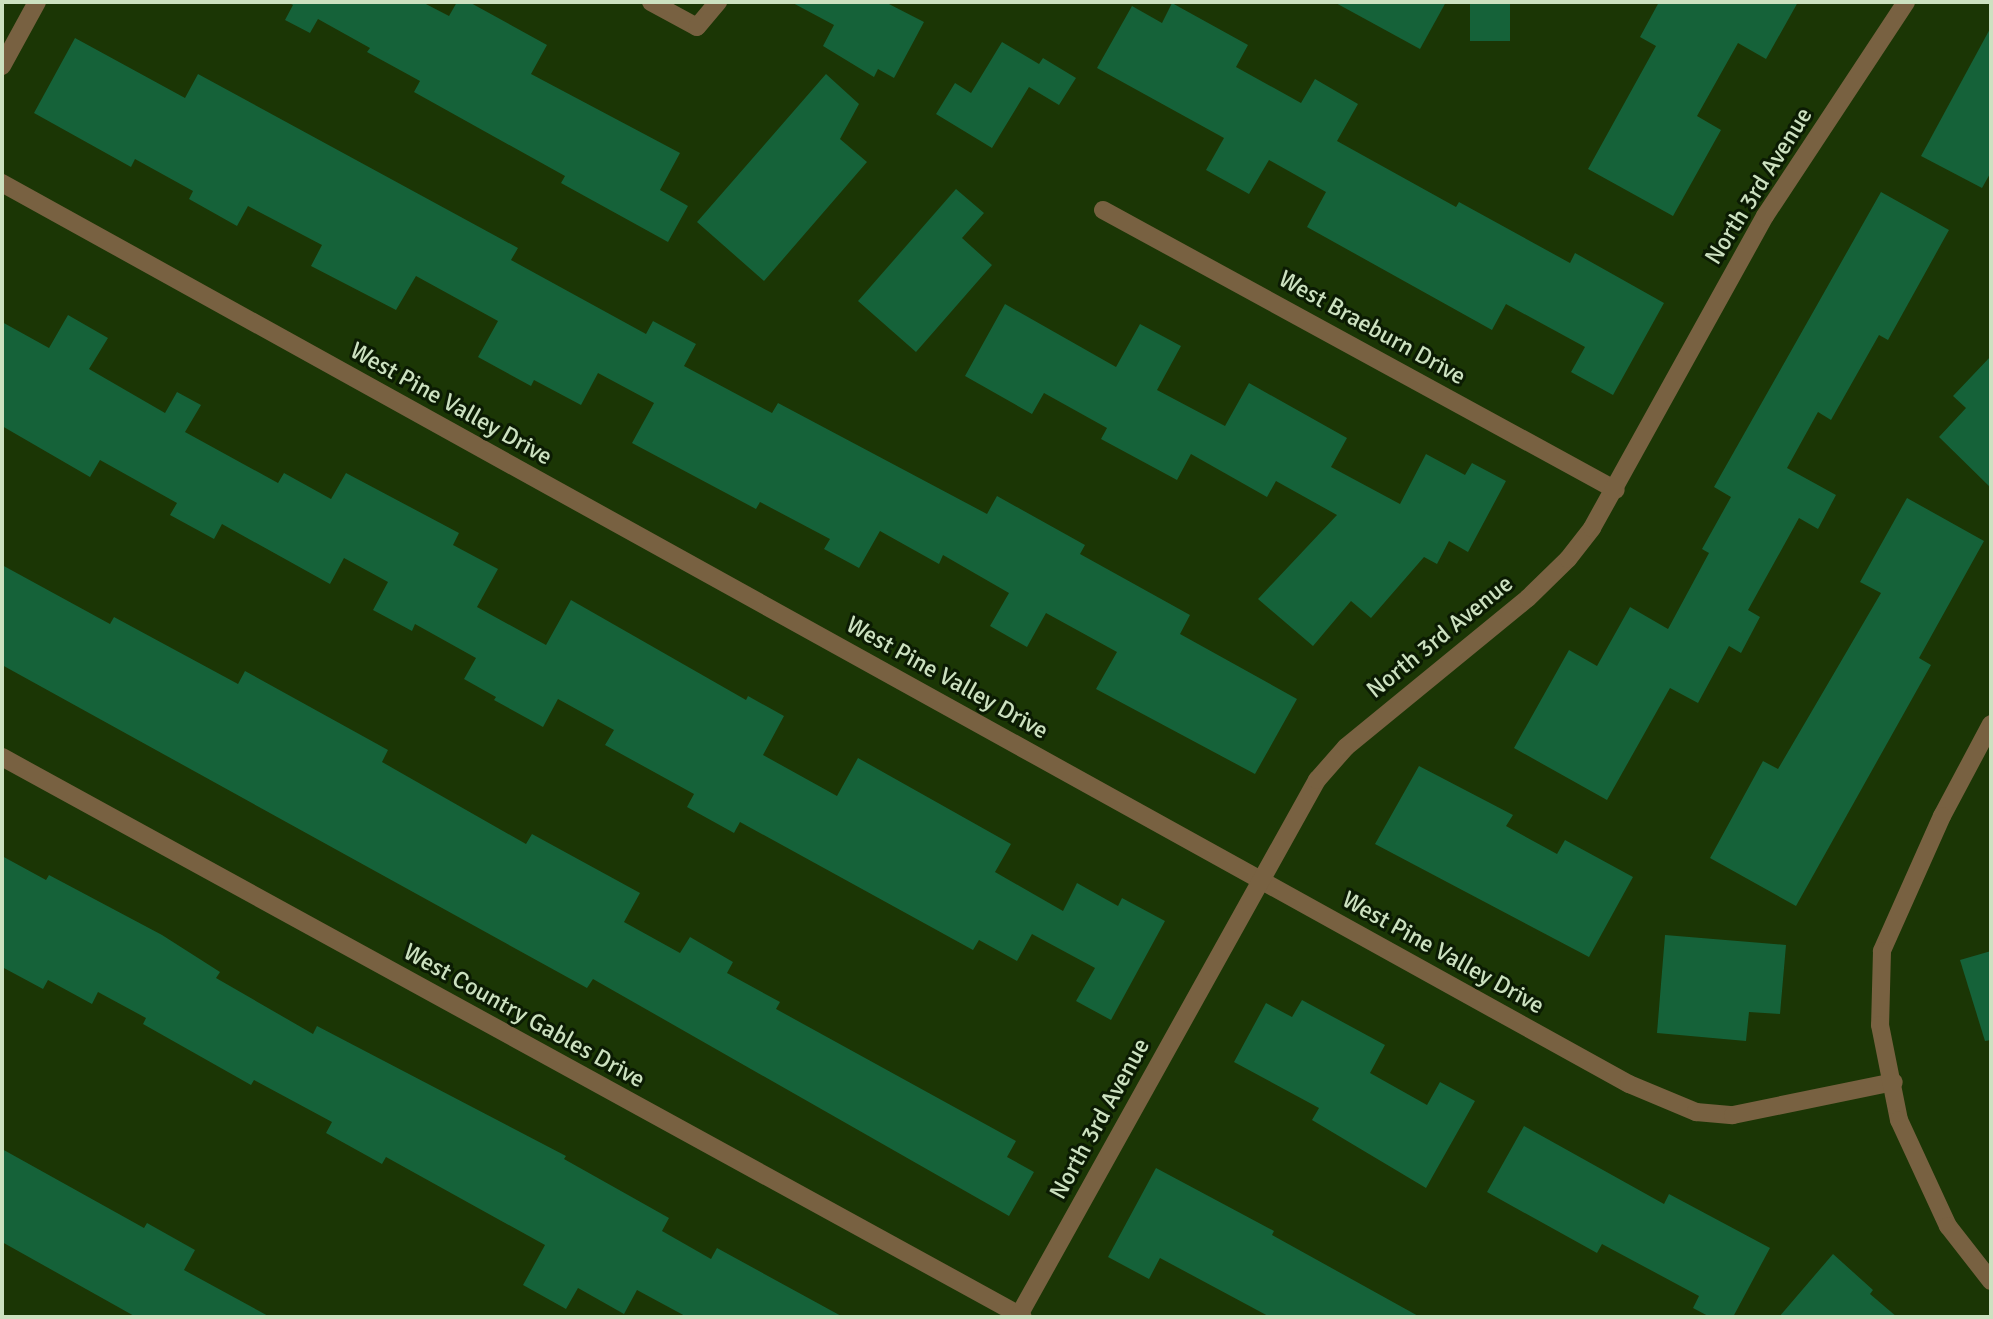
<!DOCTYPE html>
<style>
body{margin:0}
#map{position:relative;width:1993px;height:1319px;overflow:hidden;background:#1b3605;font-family:Signika,sans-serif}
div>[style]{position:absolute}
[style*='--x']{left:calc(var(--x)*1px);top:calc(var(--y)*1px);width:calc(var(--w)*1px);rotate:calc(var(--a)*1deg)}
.building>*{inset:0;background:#156239;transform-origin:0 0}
.street>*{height:18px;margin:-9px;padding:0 9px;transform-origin:9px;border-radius:9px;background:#786141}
span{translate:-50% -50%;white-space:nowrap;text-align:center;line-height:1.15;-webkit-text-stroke:6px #0b1b03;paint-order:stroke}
.street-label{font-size:24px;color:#cce1c0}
.frame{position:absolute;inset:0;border:4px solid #cce1c0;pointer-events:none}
</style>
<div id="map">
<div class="building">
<div style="clip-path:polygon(287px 2px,422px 2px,449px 16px,457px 2px,469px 2px,547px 45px,531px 74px,680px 153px,660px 190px,688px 206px,668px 242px,561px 183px,565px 176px,414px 92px,420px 81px,367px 52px,370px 48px,318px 19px,310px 33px,285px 20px,293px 5px)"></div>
<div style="clip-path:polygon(791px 2px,885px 2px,924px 22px,894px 78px,878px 69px,874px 77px,823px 46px,834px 25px)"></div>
<div style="clip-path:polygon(1334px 2px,1446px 2px,1420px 49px)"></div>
<div style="left:1470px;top:2px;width:40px;height:39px"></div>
<div style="clip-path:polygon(1659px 2px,1798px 2px,1766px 59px,1738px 43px,1697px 116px,1721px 130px,1673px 216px,1588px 169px,1656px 46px,1640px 37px)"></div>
<div style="clip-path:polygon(1172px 3px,1248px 45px,1236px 67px,1301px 103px,1315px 79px,1358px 104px,1337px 141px,1456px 207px,1459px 202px,1570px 263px,1575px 253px,1664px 303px,1613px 395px,1571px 372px,1585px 347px,1506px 304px,1492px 330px,1307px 227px,1326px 192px,1269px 160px,1249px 194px,1206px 170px,1224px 138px,1097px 68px,1132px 6px,1162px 23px)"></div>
<div style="clip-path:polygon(1991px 27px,1991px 172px,1982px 188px,1921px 156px)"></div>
<div style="clip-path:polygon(75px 38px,185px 98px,198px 74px,518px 248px,511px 260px,646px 334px,653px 321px,696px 344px,684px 366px,772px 413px,778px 403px,987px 514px,997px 496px,1085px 545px,1080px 554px,1190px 615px,1180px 634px,1297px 699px,1255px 774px,1096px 689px,1117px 652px,1046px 613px,1027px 647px,990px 626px,1009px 593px,943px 555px,939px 564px,880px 531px,859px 568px,824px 549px,830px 539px,760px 502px,756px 509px,632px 443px,654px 403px,598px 373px,581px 405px,534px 380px,531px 386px,478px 357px,498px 321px,416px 276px,396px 310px,311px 266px,322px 245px,248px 206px,237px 226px,189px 199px,193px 191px,135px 159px,131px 167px,34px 113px)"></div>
<div style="clip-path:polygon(1002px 42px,1039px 64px,1043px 58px,1076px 78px,1059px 105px,1029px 87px,992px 148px,936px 114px,955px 83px,971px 93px)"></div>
<div style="clip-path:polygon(826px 74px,859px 104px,840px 139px,867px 162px,764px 281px,697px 222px)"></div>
<div style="clip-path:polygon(956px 189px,984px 213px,962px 238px,992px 265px,916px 352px,858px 301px)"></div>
<div style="clip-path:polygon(1881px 192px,1949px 230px,1888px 340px,1879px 335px,1831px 420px,1818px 412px,1787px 468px,1836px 495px,1818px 529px,1799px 518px,1748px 610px,1760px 617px,1741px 653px,1729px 646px,1698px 703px,1670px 688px,1607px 800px,1514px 748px,1569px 650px,1597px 666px,1630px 607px,1668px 629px,1709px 553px,1702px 549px,1731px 497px,1714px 487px)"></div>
<div style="clip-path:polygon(1005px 304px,1116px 367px,1140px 324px,1181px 346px,1157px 390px,1225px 426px,1249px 383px,1347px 438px,1331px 467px,1400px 504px,1426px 454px,1465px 475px,1472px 463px,1506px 481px,1468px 552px,1449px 541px,1437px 564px,1424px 557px,1371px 618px,1351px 601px,1313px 646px,1258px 599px,1337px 515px,1276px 481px,1267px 497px,1191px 454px,1177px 480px,1101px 439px,1107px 428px,1044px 393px,1032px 414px,965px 376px)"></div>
<div style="clip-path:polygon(68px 315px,108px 338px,89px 369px,165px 413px,177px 392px,201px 405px,185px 432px,278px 483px,284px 473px,331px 499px,346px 473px,459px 533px,453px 545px,498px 569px,477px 607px,546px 645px,571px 600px,746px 700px,748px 696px,784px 716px,763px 755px,837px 796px,858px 758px,1011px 844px,995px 872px,1063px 911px,1077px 883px,1118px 906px,1122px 898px,1165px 921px,1111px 1020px,1076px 1001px,1095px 968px,1032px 934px,1017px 961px,979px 940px,973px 950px,740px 822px,734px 833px,687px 807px,694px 794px,605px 745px,614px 730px,558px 699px,543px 727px,494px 700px,496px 697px,464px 679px,476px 658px,415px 624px,412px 631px,373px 610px,388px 582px,344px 558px,330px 584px,222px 524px,214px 539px,170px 515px,177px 503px,100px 460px,90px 477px,2px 426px,2px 322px,49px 348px)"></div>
<div style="clip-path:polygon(1991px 356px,1991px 488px,1939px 437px,1966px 408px,1953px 396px)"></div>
<div style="clip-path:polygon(1907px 498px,1984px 541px,1919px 658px,1931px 665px,1796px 906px,1710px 858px,1763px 761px,1778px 769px,1881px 593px,1860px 582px)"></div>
<div style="clip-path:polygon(2px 565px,110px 624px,114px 617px,238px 684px,245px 671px,388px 750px,382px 762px,526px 844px,532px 834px,640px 893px,624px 922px,680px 953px,690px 937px,733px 962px,727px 973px,780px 1002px,776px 1009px,1016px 1141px,1007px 1157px,1034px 1172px,1009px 1216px,593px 979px,587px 988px,2px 665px)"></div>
<div style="clip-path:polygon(1419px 766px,1513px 815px,1506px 826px,1557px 854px,1565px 840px,1633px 877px,1589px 957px,1375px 844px)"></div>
<div style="clip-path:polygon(2px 856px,46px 880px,49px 875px,162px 935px,220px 972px,216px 978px,313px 1034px,317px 1026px,566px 1156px,564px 1159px,669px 1218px,662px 1231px,711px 1259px,717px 1248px,843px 1317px,687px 1317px,637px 1290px,624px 1314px,578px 1288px,566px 1309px,523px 1285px,545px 1245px,386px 1157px,382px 1164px,326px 1133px,332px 1122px,254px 1080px,251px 1085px,143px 1024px,146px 1018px,98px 992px,92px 1004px,48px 980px,43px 989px,2px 967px)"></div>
<div style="clip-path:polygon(1665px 935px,1786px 945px,1780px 1014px,1749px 1012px,1746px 1041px,1657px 1033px)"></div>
<div style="clip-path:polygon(1991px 951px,1991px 1040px,1985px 1041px,1960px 960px)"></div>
<div style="clip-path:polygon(1302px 1000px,1385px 1045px,1370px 1073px,1427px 1105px,1440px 1082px,1475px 1101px,1426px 1188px,1312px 1120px,1319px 1108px,1234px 1062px,1266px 1003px,1292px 1017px)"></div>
<div style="clip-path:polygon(1524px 1126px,1664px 1204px,1669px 1194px,1770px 1248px,1733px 1317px,1710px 1317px,1693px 1308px,1699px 1296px,1602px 1244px,1597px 1253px,1487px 1192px)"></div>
<div style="clip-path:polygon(2px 1149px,144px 1228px,147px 1223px,195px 1250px,184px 1270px,270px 1317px,136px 1317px,2px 1242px)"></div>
<div style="clip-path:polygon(1156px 1168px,1274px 1231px,1272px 1235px,1420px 1317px,1270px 1317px,1160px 1258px,1149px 1279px,1108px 1257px)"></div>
<div style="clip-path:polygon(1833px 1254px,1873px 1290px,1870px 1294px,1897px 1317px,1779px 1317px)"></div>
</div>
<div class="street">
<div style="--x:651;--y:2;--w:52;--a:28.5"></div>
<div style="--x:697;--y:27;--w:33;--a:-50"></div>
<div style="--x:2;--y:66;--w:73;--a:-61.3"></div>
<div style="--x:2;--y:183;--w:1860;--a:28.98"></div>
<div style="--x:1629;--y:1084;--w:73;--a:22.7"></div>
<div style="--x:1696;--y:1112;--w:37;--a:5"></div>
<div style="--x:1733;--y:1115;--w:164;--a:-11.6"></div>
<div style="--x:1103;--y:210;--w:584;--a:28.63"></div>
<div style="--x:1991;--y:724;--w:104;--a:118"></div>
<div style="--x:1942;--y:816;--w:148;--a:114"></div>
<div style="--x:1882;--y:951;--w:74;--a:91.5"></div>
<div style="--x:1880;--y:1025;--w:97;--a:78.7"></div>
<div style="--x:1899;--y:1120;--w:117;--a:65.2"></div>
<div style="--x:1948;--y:1226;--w:70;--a:52"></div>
<div style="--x:2;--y:757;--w:1164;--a:28.74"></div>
<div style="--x:1018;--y:1317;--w:615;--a:-60.89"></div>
<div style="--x:1317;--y:780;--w:44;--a:-48.7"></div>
<div style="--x:1346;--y:747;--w:235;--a:-39.3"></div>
<div style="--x:1528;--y:598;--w:56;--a:-44.3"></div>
<div style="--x:1568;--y:559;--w:39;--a:-52"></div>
<div style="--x:1592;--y:528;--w:357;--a:-61"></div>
<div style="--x:1765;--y:216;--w:256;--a:-56.6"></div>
</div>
<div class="street-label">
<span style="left:1759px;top:186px;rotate:-58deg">North 3rd Avenue</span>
<span style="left:1372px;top:328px;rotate:29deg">West Braeburn Drive</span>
<span style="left:451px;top:404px;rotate:29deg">West Pine Valley Drive</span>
<span style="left:1440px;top:637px;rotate:-39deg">North 3rd Avenue</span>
<span style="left:947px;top:678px;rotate:29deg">West Pine Valley Drive</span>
<span style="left:1443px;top:953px;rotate:29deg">West Pine Valley Drive</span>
<span style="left:524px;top:1016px;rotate:29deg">West Country Gables Drive</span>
<span style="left:1100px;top:1119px;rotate:-61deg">North 3rd Avenue</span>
</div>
<div class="frame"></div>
</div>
